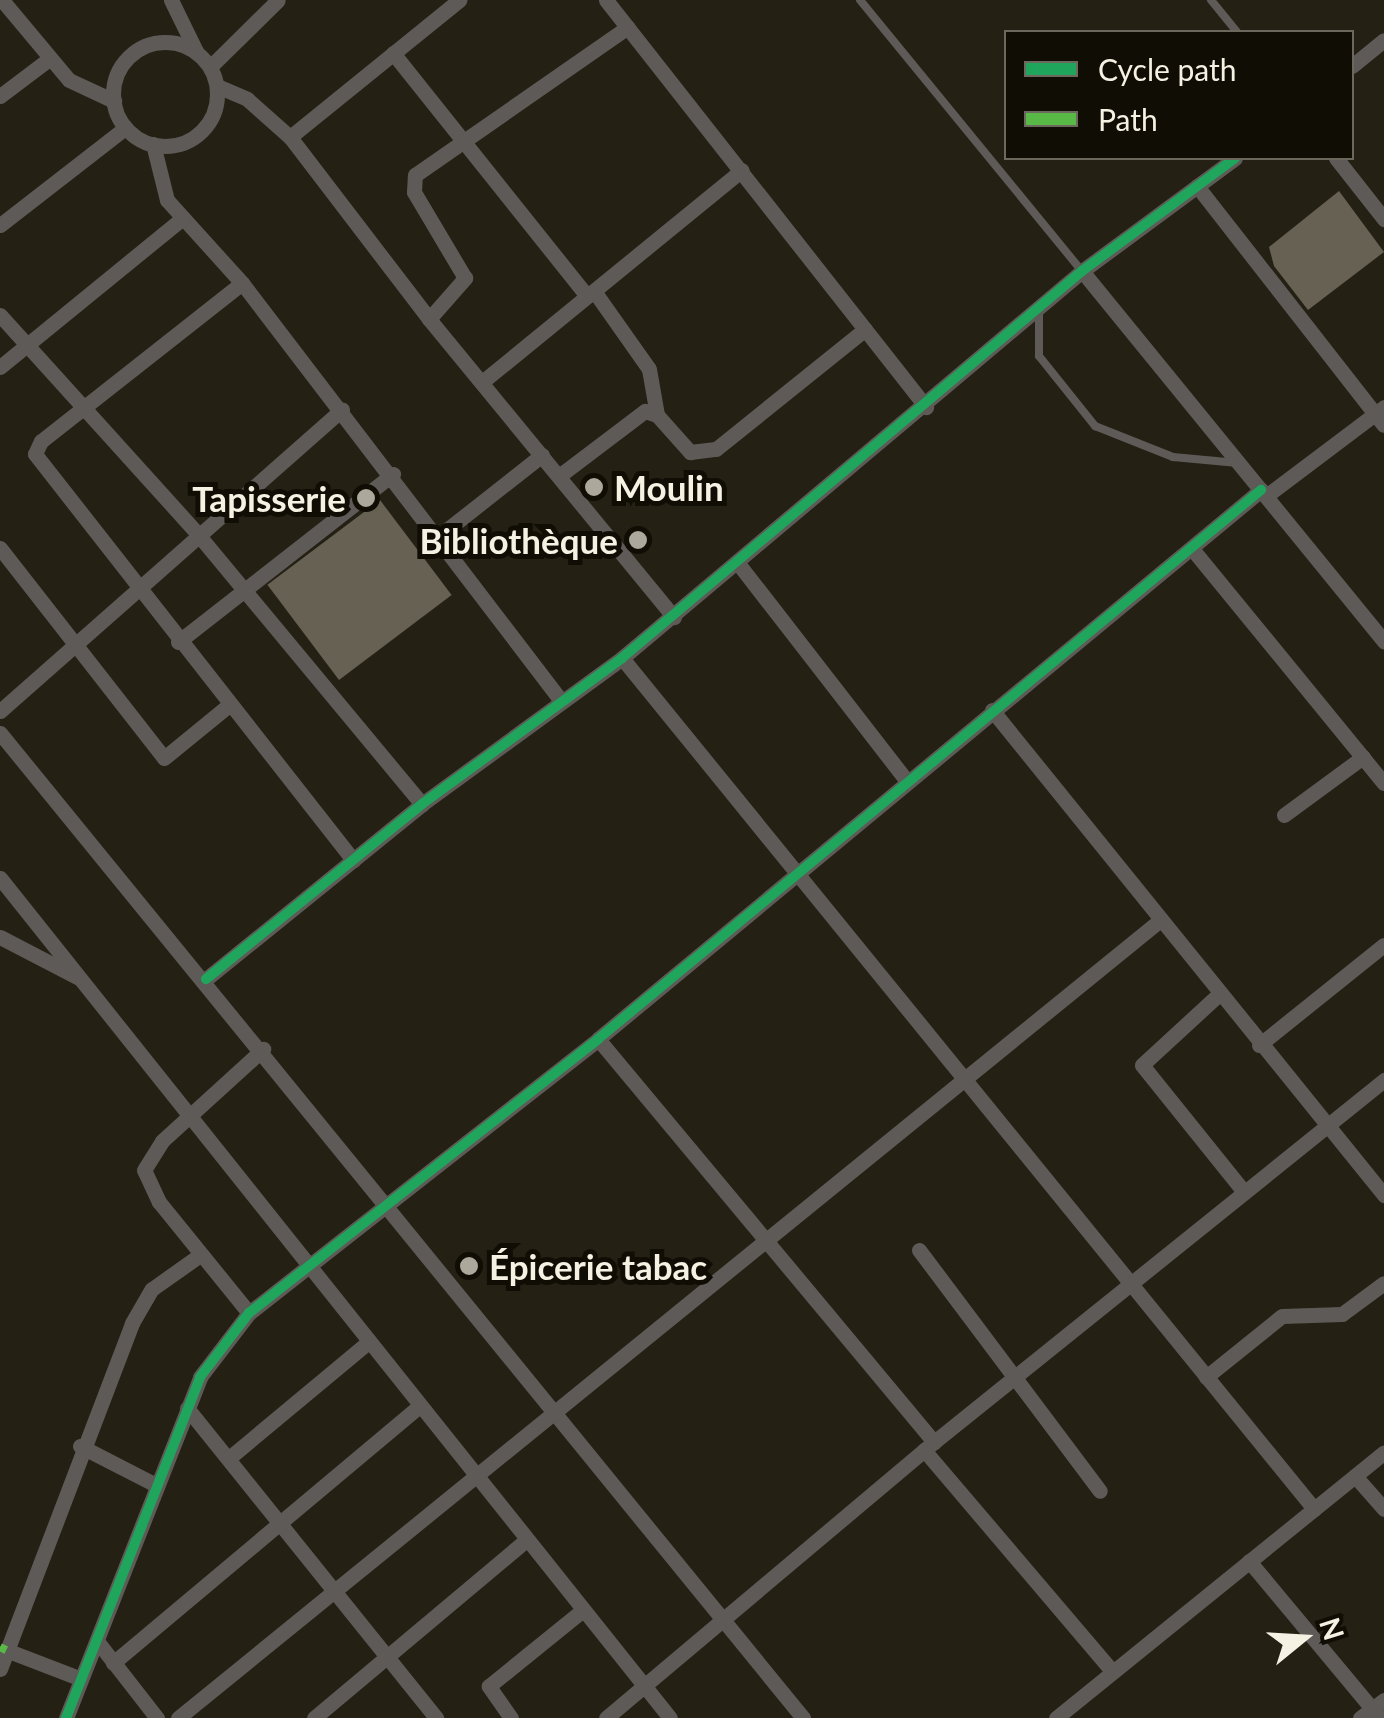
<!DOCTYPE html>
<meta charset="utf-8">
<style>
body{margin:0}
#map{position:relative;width:1384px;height:1718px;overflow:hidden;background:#242014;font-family:Lato,sans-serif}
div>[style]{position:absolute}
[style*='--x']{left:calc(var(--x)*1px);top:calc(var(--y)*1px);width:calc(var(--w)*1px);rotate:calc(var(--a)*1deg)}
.building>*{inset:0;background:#666152;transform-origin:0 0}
.service>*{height:8px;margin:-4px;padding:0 4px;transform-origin:4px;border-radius:4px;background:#5e5a57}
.minor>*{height:15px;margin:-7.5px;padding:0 7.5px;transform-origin:7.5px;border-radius:7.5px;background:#5e5a57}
.minor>.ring{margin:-7.5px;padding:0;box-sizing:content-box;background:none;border:15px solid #5e5a57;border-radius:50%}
.quiet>*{height:8px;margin-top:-4px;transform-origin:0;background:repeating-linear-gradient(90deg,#58b947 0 15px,transparent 0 23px)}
.cycleway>*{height:10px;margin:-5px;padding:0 5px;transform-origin:5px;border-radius:5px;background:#20a55d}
.dots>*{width:28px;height:28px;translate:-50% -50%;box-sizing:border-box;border:5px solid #100d05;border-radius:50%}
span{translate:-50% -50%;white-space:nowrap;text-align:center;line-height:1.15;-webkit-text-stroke:10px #100d05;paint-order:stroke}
.poi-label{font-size:35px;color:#f5f1e3;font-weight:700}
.left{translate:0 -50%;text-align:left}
.right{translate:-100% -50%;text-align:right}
.legend{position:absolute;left:1004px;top:30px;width:350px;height:130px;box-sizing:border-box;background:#100d05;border:2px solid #6c685e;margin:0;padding:12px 18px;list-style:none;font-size:30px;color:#f5f1e3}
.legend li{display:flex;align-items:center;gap:20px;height:50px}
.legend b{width:50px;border:2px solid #6c685e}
.north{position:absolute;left:1254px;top:1588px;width:100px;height:100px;-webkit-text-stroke:8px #100d05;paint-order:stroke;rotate:72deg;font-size:28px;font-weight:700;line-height:40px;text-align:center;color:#f5f1e3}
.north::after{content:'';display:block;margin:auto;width:35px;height:45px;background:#f5f1e3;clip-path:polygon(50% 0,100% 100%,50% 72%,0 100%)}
</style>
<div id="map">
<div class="building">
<div style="clip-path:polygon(1339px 191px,1384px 252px,1308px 310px,1274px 266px,1269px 247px)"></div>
<div style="left:380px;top:500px;width:119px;height:141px;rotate:53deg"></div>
</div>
<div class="service">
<div style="--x:860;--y:0;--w:350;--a:50.7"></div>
<div style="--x:1211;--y:0;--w:41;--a:50.9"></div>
<div style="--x:1039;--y:311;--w:45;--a:90"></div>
<div style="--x:1039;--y:356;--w:90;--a:51.3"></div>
<div style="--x:1095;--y:426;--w:84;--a:21.7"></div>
<div style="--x:1173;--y:457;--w:65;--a:5.3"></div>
</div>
<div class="minor">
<div style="--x:2;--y:0;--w:104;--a:50.1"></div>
<div style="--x:69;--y:80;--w:50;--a:25"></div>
<div style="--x:171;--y:0;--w:57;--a:63.9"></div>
<div style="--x:606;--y:0;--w:518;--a:51.82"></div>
<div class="ring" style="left:113px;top:42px;width:89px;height:89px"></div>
<div style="--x:393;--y:53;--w:311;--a:51.4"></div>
<div style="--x:1352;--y:66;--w:41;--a:-39.1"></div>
<div style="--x:210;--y:67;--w:95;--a:-44.6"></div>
<div style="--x:217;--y:86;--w:33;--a:23"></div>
<div style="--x:247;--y:99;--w:57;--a:41.5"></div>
<div style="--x:290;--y:137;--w:229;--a:52.6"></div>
<div style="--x:429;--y:319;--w:386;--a:50.6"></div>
<div style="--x:0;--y:96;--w:61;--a:-37.1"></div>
<div style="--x:290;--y:137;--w:218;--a:-39"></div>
<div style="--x:153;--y:144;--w:58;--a:76"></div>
<div style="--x:167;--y:200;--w:112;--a:47.9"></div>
<div style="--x:242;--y:283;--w:522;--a:52.63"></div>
<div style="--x:1336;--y:158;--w:78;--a:51.8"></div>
<div style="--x:1197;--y:186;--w:303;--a:52"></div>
<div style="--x:0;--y:225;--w:158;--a:-37.8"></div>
<div style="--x:1082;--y:271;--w:478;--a:50.8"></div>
<div style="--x:242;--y:283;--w:256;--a:141.8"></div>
<div style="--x:41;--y:441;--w:14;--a:115"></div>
<div style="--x:35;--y:454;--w:516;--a:51.93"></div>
<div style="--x:594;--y:291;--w:95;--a:54.8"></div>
<div style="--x:649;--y:369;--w:47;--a:80.1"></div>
<div style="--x:0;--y:315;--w:292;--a:47.9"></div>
<div style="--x:196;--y:532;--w:354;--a:50.3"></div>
<div style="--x:429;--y:319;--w:55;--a:-48.7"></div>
<div style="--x:465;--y:278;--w:100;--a:-120.7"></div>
<div style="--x:414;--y:192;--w:17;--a:-87"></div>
<div style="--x:415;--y:175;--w:259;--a:-34.8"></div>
<div style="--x:0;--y:367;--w:236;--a:-39.2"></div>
<div style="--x:482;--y:382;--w:335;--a:-39.2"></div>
<div style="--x:559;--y:476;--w:108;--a:-37.1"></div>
<div style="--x:645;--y:411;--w:13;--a:18"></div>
<div style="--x:657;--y:415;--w:50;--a:48.3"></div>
<div style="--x:690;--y:452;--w:26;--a:-7"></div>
<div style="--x:716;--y:449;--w:191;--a:-38.8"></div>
<div style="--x:1266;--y:496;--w:148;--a:-37"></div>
<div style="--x:439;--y:536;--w:131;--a:-38.2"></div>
<div style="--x:0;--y:548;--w:266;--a:52"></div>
<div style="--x:164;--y:758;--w:84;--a:-39.2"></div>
<div style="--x:1193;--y:550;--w:301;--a:50.7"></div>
<div style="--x:737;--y:562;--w:276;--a:52.2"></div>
<div style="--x:178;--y:642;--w:273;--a:-38"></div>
<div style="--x:622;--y:658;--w:1097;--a:50.88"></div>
<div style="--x:992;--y:710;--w:624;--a:51.05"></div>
<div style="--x:0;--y:711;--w:456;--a:-41.4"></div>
<div style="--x:0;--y:733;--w:1271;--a:50.81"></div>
<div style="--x:1284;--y:815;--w:98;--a:-36.3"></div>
<div style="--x:0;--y:878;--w:1074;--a:51.42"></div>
<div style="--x:0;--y:937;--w:87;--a:27.5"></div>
<div style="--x:206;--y:979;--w:278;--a:-39"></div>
<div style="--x:422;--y:804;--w:248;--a:-36.1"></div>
<div style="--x:622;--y:658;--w:601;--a:-40.07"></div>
<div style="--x:1082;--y:271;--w:190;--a:-36.4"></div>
<div style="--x:1218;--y:995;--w:103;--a:137.4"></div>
<div style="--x:1142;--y:1065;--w:163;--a:51.2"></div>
<div style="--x:598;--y:1039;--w:525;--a:50.18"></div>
<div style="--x:1259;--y:1045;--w:160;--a:-38.7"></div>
<div style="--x:919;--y:1250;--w:301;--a:53.1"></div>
<div style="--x:249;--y:1313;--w:143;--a:-129"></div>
<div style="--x:159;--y:1202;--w:35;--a:-115"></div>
<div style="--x:144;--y:1170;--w:34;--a:-58"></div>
<div style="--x:162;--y:1141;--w:137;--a:-42.3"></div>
<div style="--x:1206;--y:1377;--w:97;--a:-38.8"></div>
<div style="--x:1282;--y:1316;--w:60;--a:-1.9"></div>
<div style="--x:1342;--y:1314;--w:52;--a:-36.4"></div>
<div style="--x:187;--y:1408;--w:398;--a:51.2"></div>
<div style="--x:80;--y:1446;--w:83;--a:27.2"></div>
<div style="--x:924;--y:1450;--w:290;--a:49.6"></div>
<div style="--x:229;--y:1458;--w:181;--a:-39.8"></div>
<div style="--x:1355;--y:1476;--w:44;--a:48.7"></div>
<div style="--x:1249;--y:1561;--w:204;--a:50.2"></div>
<div style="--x:97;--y:1641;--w:98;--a:52.1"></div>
<div style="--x:6;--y:1650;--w:78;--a:21"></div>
<div style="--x:113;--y:1663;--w:400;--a:-40"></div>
<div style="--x:0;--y:1669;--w:370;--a:-69.1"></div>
<div style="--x:132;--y:1323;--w:39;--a:-60"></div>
<div style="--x:152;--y:1289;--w:59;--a:-35.3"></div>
<div style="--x:66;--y:1718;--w:366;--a:-68.5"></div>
<div style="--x:200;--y:1377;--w:81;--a:-52.6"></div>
<div style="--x:249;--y:1313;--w:444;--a:-38.1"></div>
<div style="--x:598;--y:1039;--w:861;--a:-39.63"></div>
<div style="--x:178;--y:1718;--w:1264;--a:-39.09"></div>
<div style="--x:314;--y:1718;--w:277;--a:-40"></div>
<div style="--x:511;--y:1718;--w:39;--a:-125"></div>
<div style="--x:489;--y:1686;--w:121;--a:-39"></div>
<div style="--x:606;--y:1718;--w:429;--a:-40.1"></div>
<div style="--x:934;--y:1442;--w:578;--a:-38.81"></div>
<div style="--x:1056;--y:1718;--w:422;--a:-39"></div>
<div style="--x:1360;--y:1718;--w:30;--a:-37"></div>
</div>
<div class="quiet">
<div style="--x:0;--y:1647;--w:7;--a:27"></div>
</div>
<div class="cycleway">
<div style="--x:206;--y:979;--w:278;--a:-39"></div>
<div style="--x:422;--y:804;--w:248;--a:-36.1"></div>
<div style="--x:622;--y:658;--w:601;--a:-40.07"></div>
<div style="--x:1082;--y:271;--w:190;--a:-36.4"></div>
<div style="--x:66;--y:1718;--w:366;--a:-68.5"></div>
<div style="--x:200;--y:1377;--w:81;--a:-52.6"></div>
<div style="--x:249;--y:1313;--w:444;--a:-38.1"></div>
<div style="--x:598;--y:1039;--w:861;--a:-39.63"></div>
</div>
<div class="dots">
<div style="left:594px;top:487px;background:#aca89b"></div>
<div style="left:366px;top:498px;background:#aca89b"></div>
<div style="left:638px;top:540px;background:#aca89b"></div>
<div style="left:469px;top:1266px;background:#aca89b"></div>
</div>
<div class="poi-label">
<span class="left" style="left:614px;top:487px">Moulin</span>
<span class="right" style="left:346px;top:498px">Tapisserie</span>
<span class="right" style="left:618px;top:540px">Bibliothèque</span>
<span class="left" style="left:489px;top:1266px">Épicerie tabac</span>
</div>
<ul class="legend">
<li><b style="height:12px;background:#20a55d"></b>Cycle path</li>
<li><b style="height:12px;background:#58b947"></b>Path</li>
</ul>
<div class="north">N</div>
</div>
